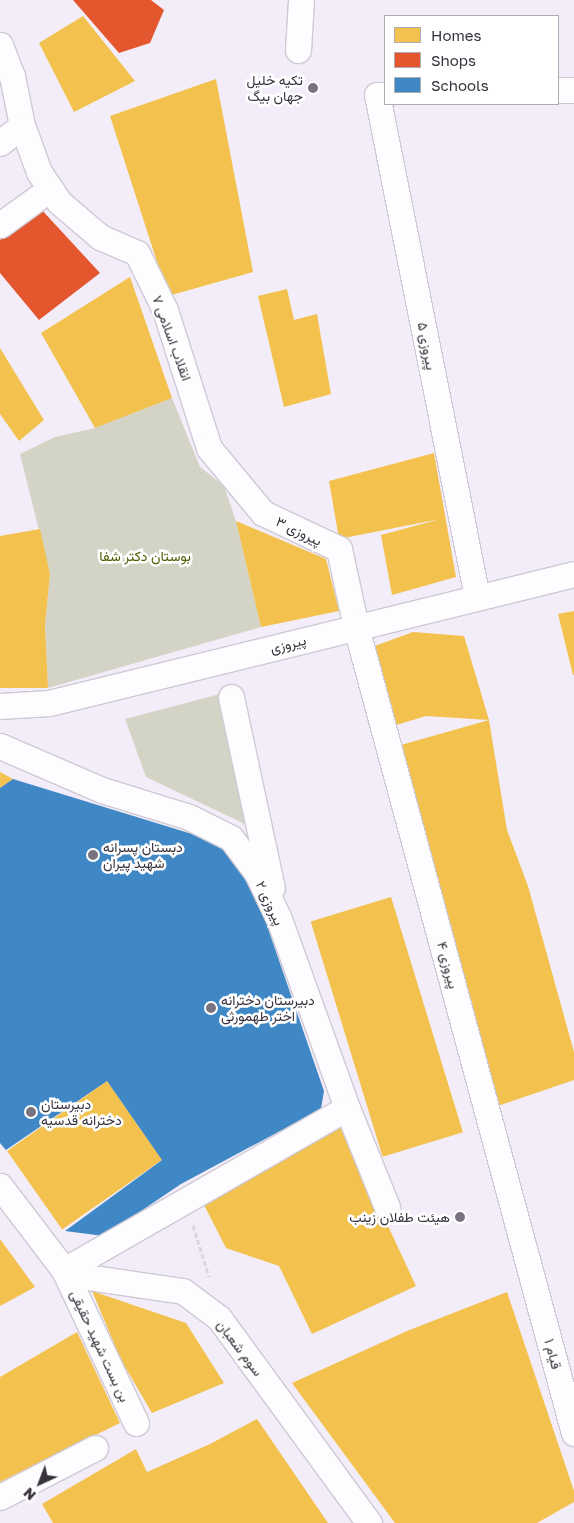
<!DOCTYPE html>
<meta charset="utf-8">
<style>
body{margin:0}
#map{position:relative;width:574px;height:1523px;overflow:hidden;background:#f3edf9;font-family:"Golos Text",Vazirmatn,sans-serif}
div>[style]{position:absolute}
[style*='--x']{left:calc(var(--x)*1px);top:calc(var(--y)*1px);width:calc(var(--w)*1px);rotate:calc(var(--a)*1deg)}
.green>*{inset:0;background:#d3d4c6}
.homes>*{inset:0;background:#f2c14e;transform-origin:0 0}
.shops>*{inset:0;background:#e4572e}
.schools>*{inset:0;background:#3f88c5}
.path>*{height:3px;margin-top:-1.5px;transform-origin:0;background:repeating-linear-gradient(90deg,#dad7db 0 5px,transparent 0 7.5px)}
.roads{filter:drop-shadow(1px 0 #cec9d4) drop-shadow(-1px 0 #cec9d4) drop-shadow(0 1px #cec9d4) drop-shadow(0 -1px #cec9d4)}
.minor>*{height:25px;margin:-12.5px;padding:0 12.5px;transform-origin:12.5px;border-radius:12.5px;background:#fdfcfe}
.dots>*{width:14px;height:14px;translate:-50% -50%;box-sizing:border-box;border:2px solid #fff;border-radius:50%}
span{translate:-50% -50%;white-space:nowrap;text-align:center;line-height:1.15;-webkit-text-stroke:5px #fff;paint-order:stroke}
.poi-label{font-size:14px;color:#38323d}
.right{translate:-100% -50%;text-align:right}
.left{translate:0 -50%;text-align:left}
.street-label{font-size:14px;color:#38323d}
.park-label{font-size:14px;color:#515c00}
.legend{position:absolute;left:384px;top:15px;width:175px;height:90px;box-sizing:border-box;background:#fff;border:1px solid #afadb1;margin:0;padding:6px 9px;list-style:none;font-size:15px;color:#38323d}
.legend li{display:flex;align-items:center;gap:10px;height:25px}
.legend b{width:25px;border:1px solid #afadb1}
.north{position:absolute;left:15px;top:1458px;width:50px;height:50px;-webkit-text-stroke:4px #fff;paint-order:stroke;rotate:223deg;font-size:14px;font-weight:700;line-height:20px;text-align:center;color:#38323d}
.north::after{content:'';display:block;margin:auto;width:18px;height:22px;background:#38323d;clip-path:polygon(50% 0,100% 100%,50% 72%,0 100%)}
</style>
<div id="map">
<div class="green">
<div style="clip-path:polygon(172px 398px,200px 467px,224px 486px,236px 521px,261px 627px,48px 688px,45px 625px,50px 574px,20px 454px,55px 437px,95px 428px)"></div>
<div style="clip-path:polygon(220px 694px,249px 826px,146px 777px,125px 719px)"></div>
</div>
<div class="homes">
<div style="clip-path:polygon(83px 16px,135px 81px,74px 112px,39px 43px)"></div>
<div style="clip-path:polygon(216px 79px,253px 272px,168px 296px,110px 116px)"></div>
<div style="clip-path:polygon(130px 277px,172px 398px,95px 428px,41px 333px)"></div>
<div style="clip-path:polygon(287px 289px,294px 320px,317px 314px,331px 394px,284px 407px,258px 296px)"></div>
<div style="clip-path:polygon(0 348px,44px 420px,19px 441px,0 414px)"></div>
<div style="clip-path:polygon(434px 453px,456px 577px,392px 595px,381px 535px,440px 519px,339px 539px,329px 481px)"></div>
<div style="clip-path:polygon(236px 521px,326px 559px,339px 611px,261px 627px)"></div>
<div style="clip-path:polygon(40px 529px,50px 574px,45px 625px,48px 688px,0 688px,0 536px)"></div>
<div style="clip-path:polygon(574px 611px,574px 675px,573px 675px,558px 614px)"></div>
<div style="clip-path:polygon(413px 632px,464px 636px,489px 720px,507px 830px,528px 886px,574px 1052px,574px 1080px,495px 1107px,447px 911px,401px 745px,489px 720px,426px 716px,393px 726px,372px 647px)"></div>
<div style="clip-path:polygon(0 772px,13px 779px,0 788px)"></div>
<div style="left:391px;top:897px;width:246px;height:84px;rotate:73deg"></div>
<div style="left:107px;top:1081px;width:96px;height:122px;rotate:55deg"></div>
<div style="clip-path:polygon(342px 1127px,416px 1286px,312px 1334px,279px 1266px,226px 1248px,203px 1203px)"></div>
<div style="clip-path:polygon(0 1239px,35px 1287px,0 1306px)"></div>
<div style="clip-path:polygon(92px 1291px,186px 1323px,224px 1383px,152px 1413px,121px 1360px)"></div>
<div style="clip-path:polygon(507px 1292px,574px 1491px,574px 1502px,537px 1523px,395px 1523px,292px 1383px,407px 1331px)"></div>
<div style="clip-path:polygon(77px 1332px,120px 1423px,0 1482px,0 1377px)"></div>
<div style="clip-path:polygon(257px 1419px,328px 1523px,53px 1523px,42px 1504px,136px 1449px,147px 1472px,210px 1444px)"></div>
</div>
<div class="shops">
<div style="clip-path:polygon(73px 0,151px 0,164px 10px,150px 43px,119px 53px)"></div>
<div style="clip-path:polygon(40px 208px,100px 273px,39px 320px,0 273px,0 240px)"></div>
</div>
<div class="schools">
<div style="clip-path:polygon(13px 779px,192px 834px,223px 849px,239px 863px,262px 911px,324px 1091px,321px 1109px,181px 1184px,104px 1236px,65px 1231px,162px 1160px,107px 1081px,6px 1150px,0 1143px,0 788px)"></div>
</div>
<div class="path">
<div style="--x:193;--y:1225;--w:54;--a:72.9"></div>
</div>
<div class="roads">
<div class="minor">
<div style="--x:0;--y:45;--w:33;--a:69"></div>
<div style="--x:12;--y:76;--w:50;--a:78.5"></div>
<div style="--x:22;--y:125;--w:50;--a:70.1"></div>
<div style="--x:39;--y:172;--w:36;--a:56"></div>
<div style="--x:59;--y:202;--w:54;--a:40.5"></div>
<div style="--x:100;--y:237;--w:40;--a:23.4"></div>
<div style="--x:137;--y:253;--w:64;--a:63.8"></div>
<div style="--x:165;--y:310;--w:145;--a:72.3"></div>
<div style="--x:209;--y:448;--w:85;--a:50.3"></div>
<div style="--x:263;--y:513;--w:84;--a:25.3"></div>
<div style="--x:339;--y:549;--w:80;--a:77.7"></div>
<div style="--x:356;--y:627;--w:835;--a:74.87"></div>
<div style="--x:298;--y:50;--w:50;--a:-86.6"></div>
<div style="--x:558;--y:90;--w:16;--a:0"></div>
<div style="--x:385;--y:95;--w:8;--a:180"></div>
<div style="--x:377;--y:95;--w:512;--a:78.73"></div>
<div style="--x:0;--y:143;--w:28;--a:-39"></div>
<div style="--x:0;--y:225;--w:62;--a:-35.8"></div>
<div style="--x:231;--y:697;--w:195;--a:77.9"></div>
<div style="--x:0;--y:706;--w:49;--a:-3.5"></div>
<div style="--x:49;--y:703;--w:541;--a:-13.8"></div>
<div style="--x:0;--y:746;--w:111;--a:23.3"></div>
<div style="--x:102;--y:790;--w:91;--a:17.2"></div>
<div style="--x:189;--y:817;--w:47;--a:26.6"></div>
<div style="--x:231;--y:838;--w:44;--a:53.4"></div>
<div style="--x:257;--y:873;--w:51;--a:64.4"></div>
<div style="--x:279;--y:919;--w:201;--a:70.2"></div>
<div style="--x:347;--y:1108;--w:107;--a:68"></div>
<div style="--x:0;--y:1186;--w:106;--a:52.7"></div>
<div style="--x:64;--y:1270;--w:24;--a:17"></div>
<div style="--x:87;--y:1277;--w:97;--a:8.3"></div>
<div style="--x:183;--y:1291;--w:45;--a:36.9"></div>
<div style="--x:219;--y:1318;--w:254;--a:53.8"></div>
<div style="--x:136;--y:1423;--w:169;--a:-115.2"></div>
<div style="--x:64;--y:1270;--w:326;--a:-29.8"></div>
<div style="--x:0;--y:1497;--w:107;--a:-27.3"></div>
</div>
</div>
<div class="dots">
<div style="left:313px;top:88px;background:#79737f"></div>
<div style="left:93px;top:855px;background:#79737f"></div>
<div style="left:211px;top:1008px;background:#79737f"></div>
<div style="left:31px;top:1112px;background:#79737f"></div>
<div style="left:460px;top:1217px;background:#79737f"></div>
</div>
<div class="poi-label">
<span class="right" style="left:303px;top:88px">تکیه خلیل<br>جهان بیگ</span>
<span class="left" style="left:103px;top:855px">دبستان پسرانه<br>شهید پیران</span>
<span class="left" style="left:221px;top:1008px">دبیرستان دخترانه<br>اختر طهمورثی</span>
<span class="left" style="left:41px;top:1112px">دبیرستان<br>دخترانه قدسیه</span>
<span class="right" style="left:450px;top:1217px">هیئت طفلان زینب</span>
</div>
<div class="street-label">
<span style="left:172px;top:338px;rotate:70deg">انقلاب اسلامی ۷</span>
<span style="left:427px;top:346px;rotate:79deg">پیروزی ۵</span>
<span style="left:299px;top:531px;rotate:26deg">پیروزی ۳</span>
<span style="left:288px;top:644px;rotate:-14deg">پیروزی</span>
<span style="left:270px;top:903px;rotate:65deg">پیروزی ۲</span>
<span style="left:448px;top:965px;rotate:75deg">پیروزی ۴</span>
<span style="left:100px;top:1346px;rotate:65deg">بن بست شهید حقیقی</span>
<span style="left:240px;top:1348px;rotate:53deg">سوم شعبان</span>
<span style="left:553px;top:1354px;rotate:75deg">قیام ۱</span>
</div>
<div class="park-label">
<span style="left:145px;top:556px">بوستان دکتر شفا</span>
</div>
<ul class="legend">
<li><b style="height:14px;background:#f2c14e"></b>Homes</li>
<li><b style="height:14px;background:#e4572e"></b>Shops</li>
<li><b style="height:14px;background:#3f88c5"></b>Schools</li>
</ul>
<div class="north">N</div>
</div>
